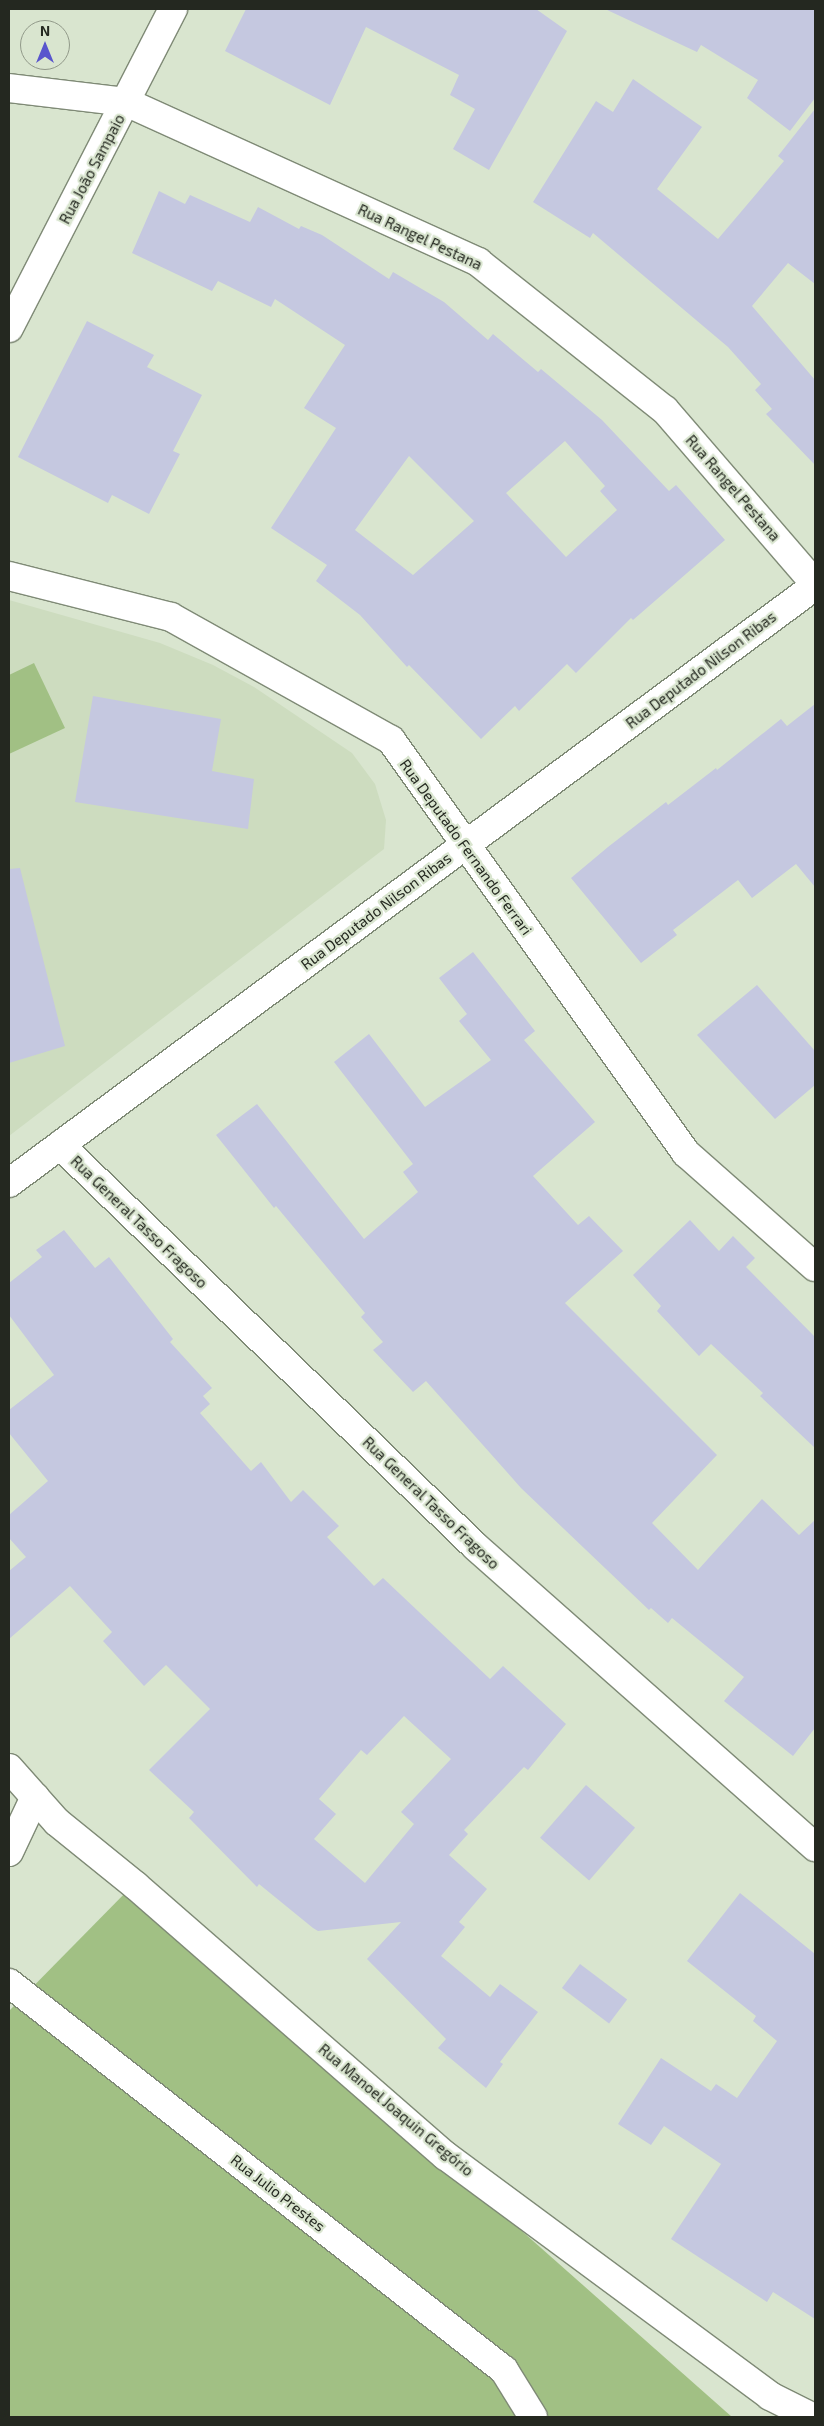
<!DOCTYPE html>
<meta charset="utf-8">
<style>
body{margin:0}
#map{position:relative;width:824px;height:2426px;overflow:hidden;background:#d9e5cf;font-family:"Exo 2",sans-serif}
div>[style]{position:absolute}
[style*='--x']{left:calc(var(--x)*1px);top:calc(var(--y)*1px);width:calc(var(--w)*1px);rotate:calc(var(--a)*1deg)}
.built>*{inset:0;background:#cddcbf}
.green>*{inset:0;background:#a1c084}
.building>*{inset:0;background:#c5c8e0;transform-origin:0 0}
.roads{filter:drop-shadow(1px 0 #7f8a76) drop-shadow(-1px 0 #7f8a76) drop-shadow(0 1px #7f8a76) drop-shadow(0 -1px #7f8a76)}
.minor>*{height:28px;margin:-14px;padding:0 14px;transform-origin:14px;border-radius:14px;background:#fff}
span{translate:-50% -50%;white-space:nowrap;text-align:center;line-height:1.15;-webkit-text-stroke:4.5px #d9e5cf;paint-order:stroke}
.street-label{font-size:15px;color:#242820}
.frame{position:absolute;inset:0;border:10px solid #242820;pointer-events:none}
.north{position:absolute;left:20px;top:20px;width:50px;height:50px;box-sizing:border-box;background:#d9e5cf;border:1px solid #919989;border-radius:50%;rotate:0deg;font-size:14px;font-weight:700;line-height:20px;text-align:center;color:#242820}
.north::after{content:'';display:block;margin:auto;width:18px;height:22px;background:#5955cd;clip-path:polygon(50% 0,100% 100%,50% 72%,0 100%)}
</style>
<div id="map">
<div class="built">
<div style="clip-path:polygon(9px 600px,160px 643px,213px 665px,254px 687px,352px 753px,375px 784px,386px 820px,384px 849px,9px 1136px)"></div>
</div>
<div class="green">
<div style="clip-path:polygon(34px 663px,65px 728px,9px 754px,9px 675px)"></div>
<div style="clip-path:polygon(132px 1886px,732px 2417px,9px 2417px,9px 2011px)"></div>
</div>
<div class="building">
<div style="clip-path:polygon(246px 9px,536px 9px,567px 31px,489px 170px,453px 149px,475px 109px,450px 95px,459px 75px,366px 27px,330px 105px,225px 51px)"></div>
<div style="clip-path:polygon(605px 9px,815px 9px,815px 98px,790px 131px,747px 98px,758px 80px,701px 45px,697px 52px)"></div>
<div style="clip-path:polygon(633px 79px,702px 127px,657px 189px,718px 239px,784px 161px,778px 156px,815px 109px,815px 284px,788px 263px,752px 306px,815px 380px,815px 465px,766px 414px,772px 409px,755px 390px,761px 384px,728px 347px,593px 233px,590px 238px,533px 202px,596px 101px,613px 112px)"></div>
<div style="clip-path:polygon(evenodd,159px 191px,185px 204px,190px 195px,250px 222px,258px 207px,299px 229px,301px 226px,322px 235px,389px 279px,393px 272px,444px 302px,488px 340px,493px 334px,538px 372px,541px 369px,602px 420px,669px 491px,676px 485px,725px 540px,633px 620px,631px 618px,576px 673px,567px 664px,519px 711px,515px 706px,481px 739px,409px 665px,407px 667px,360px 615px,316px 581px,327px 565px,271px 528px,336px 428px,304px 408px,345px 345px,275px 299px,271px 307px,218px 281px,212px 291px,132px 253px,159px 191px,565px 441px,605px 486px,600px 491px,617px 510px,566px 557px,506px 493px,565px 441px,159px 191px,409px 456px,474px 521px,413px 575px,355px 530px,409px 456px)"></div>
<div style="clip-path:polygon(87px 321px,154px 355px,147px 367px,202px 395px,173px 451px,180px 454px,149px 514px,112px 495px,108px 503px,18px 457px)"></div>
<div style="clip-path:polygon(93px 696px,221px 719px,212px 771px,254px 779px,248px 829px,75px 802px)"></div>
<div style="clip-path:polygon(815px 704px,815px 887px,796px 864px,752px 898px,738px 880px,673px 930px,677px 935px,641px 963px,571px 878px,608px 847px,666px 802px,668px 805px,716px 768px,717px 770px,781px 719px,787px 726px)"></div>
<div style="clip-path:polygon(20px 868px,65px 1046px,9px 1063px,9px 869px)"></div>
<div style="clip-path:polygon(473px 952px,535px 1031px,524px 1040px,595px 1122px,533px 1176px,578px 1225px,589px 1216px,623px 1251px,565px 1303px,717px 1455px,652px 1523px,698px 1570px,762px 1499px,799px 1535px,815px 1520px,815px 1728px,793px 1756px,724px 1701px,744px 1677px,672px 1618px,668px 1623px,651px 1608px,649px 1610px,521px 1488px,426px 1381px,413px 1392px,373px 1350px,383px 1342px,361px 1317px,365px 1313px,276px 1206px,274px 1208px,216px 1135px,257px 1104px,364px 1239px,418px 1192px,403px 1172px,413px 1164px,334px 1062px,369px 1034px,425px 1107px,491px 1060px,459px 1021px,467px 1014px,439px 978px)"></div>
<div style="clip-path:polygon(757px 985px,815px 1051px,815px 1085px,775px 1119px,697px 1035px)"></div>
<div style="clip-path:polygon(690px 1220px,719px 1251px,733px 1236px,755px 1258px,746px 1267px,815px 1337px,815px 1448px,760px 1396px,763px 1393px,711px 1344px,699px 1356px,657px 1311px,661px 1306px,633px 1275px)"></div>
<div style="clip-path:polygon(evenodd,64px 1230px,95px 1268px,109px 1257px,173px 1339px,170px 1342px,212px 1388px,203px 1396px,210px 1404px,200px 1413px,251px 1471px,261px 1462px,291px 1502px,303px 1490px,339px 1526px,327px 1537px,374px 1586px,383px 1578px,490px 1679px,503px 1666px,566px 1724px,528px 1770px,524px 1767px,464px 1830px,468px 1834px,449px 1855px,487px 1889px,459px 1922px,465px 1927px,441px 1956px,490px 1997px,500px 1984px,538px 2012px,500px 2062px,503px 2064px,486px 2088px,438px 2048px,446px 2039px,367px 1959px,401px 1922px,318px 1931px,313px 1928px,259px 1884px,257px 1887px,189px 1818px,194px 1812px,149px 1770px,210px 1709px,166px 1665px,144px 1686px,103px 1641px,112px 1632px,70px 1586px,9px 1639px,9px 1571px,26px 1557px,9px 1538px,9px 1515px,48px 1481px,9px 1433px,9px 1410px,54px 1375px,9px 1315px,9px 1283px,42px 1257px,36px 1250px,64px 1230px,404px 1716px,451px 1759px,401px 1812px,414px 1824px,365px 1883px,314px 1839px,336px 1814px,319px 1799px,361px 1750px,367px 1755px,404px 1716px)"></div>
<div style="left:586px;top:1785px;width:65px;height:70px;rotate:41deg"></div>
<div style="clip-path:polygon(740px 1893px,815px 1954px,815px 2319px,773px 2292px,767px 2302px,671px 2239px,721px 2164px,664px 2126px,651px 2145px,618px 2124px,661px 2058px,711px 2091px,716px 2084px,737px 2098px,777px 2041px,753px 2021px,756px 2016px,687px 1961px)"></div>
<div style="left:580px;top:1964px;width:59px;height:30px;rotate:37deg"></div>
</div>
<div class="roads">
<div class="minor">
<div style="--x:9;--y:88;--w:118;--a:6.8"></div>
<div style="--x:126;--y:102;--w:387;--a:24.4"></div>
<div style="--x:478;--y:262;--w:238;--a:38.4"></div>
<div style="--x:665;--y:410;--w:230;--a:49.2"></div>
<div style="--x:9;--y:328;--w:359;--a:-62.8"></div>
<div style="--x:9;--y:576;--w:167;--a:14.2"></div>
<div style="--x:171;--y:617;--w:252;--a:29.2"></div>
<div style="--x:391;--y:740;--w:508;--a:54.46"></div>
<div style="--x:686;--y:1153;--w:172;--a:41.5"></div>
<div style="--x:60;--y:1145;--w:578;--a:44.02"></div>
<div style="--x:476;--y:1547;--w:453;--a:41.5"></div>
<div style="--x:9;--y:1183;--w:1003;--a:-36.53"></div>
<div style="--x:9;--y:1768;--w:72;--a:48.4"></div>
<div style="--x:57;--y:1822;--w:102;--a:39"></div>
<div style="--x:136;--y:1886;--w:411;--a:41.1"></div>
<div style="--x:446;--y:2156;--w:403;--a:36.5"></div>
<div style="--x:770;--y:2396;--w:47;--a:26.6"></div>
<div style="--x:9;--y:1852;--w:61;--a:-64.7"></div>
<div style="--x:9;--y:1983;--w:628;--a:38.02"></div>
<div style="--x:504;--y:2370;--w:55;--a:58.3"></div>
</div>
</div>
<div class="street-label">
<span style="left:92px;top:169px;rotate:-62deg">Rua João Sampaio</span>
<span style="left:420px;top:237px;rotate:25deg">Rua Rangel Pestana</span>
<span style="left:733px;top:488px;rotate:49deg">Rua Rangel Pestana</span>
<span style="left:701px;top:670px;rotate:-37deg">Rua Deputado Nilson Ribas</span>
<span style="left:466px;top:847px;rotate:54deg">Rua Deputado Fernando Ferrari</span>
<span style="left:376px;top:911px;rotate:-37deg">Rua Deputado Nilson Ribas</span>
<span style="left:139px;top:1222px;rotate:44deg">Rua General Tasso Fragoso</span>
<span style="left:431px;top:1503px;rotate:44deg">Rua General Tasso Fragoso</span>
<span style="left:396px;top:2110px;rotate:40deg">Rua Manoel Joaquin Gregório</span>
<span style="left:278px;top:2193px;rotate:38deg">Rua Julio Prestes</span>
</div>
<div class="frame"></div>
<div class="north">N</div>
</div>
